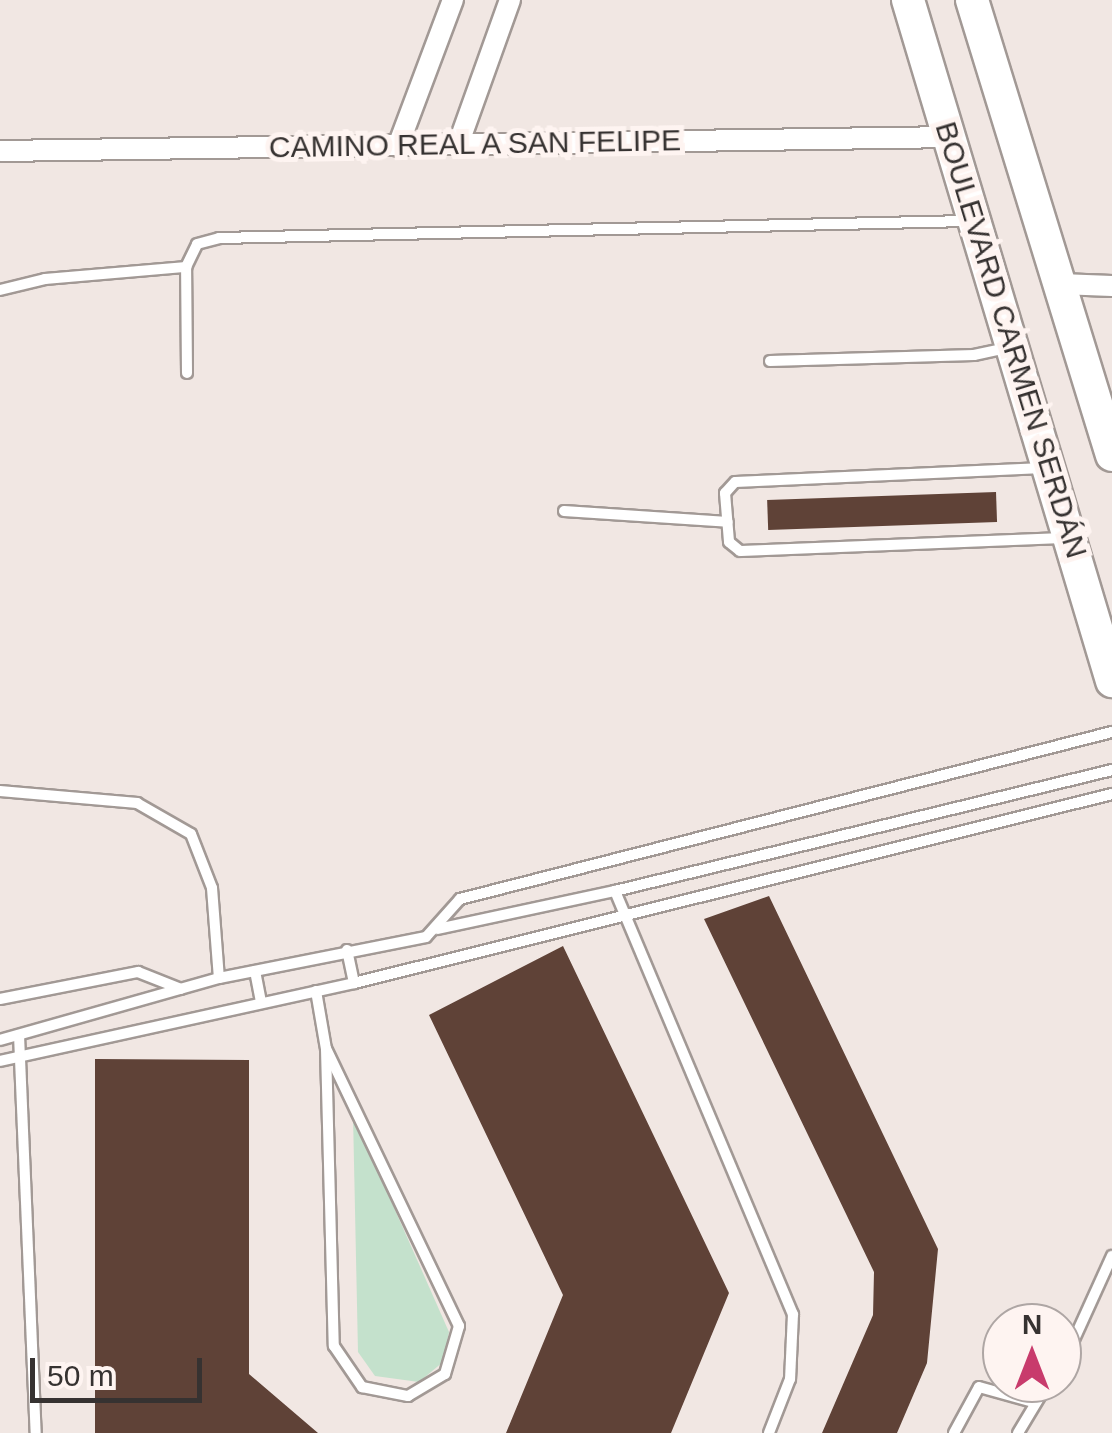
<!DOCTYPE html>
<meta charset="utf-8">
<style>
body{margin:0}
#map{position:relative;width:1112px;height:1433px;overflow:hidden;background:#f1e7e3;font-family:Helvetica,sans-serif}
div>[style]{position:absolute}
[style*='--x']{left:calc(var(--x)*1px);top:calc(var(--y)*1px);width:calc(var(--w)*1px);rotate:calc(var(--a)*1deg)}
.green>*{inset:0;background:#c4e1cc}
.building>*{inset:0;background:#5f4237;transform-origin:0 0}
.roads{filter:drop-shadow(2px 0 #a29995) drop-shadow(-2px 0 #a29995) drop-shadow(0 2px #a29995) drop-shadow(0 -2px #a29995)}
.service>*{height:10px;margin:-5px;padding:0 5px;transform-origin:5px;border-radius:5px;background:#fff}
.minor>*{height:20px;margin:-10px;padding:0 10px;transform-origin:10px;border-radius:10px;background:#fff}
.primary>*{height:32px;margin:-16px;padding:0 16px;transform-origin:16px;border-radius:16px;background:#fff}
span{translate:-50% -50%;white-space:nowrap;text-align:center;line-height:1.15;-webkit-text-stroke:10px #fef4f1;paint-order:stroke}
.street-label{font-size:30px;color:#363231}
.north{position:absolute;left:982px;top:1303px;width:100px;height:100px;box-sizing:border-box;background:#fef4f1;border:2px solid #aea6a4;border-radius:50%;rotate:0deg;font-size:28px;font-weight:700;line-height:40px;text-align:center;color:#363231}
.north::after{content:'';display:block;margin:auto;width:35px;height:45px;background:#c83b6c;clip-path:polygon(50% 0,100% 100%,50% 72%,0 100%)}
.scale{position:absolute;left:30px;top:1358px;width:172px;height:45px;box-sizing:border-box;border:5px solid #363231;border-top:0;padding-left:12px;font-size:30px;line-height:35px;white-space:nowrap;color:#363231;-webkit-text-stroke:8px #fef4f1;paint-order:stroke}
</style>
<div id="map">
<div class="green">
<div style="clip-path:polygon(353px 1115px,449px 1332px,443px 1362px,419px 1382px,375px 1376px,358px 1352px)"></div>
</div>
<div class="building">
<div style="left:996px;top:492px;width:30px;height:229px;rotate:88deg"></div>
<div style="clip-path:polygon(769px 896px,938px 1249px,927px 1363px,897px 1433px,822px 1433px,873px 1315px,874px 1272px,704px 919px)"></div>
<div style="clip-path:polygon(563px 946px,729px 1293px,671px 1433px,506px 1433px,563px 1295px,429px 1015px)"></div>
<div style="clip-path:polygon(95px 1059px,249px 1060px,249px 1374px,318px 1433px,95px 1433px)"></div>
</div>
<div class="roads">
<div class="service">
<div style="--x:0;--y:290;--w:46;--a:-13.7"></div>
<div style="--x:45;--y:279;--w:142;--a:-4.9"></div>
<div style="--x:770;--y:361;--w:204;--a:-1.7"></div>
<div style="--x:974;--y:355;--w:34;--a:-12"></div>
<div style="--x:187;--y:373;--w:106;--a:-90.5"></div>
<div style="--x:186;--y:267;--w:25;--a:-64"></div>
<div style="--x:197;--y:244;--w:23;--a:-15"></div>
<div style="--x:219;--y:238;--w:750;--a:-1.3"></div>
<div style="--x:1043;--y:468;--w:308;--a:177.4"></div>
<div style="--x:735;--y:482;--w:15;--a:132"></div>
<div style="--x:725;--y:493;--w:49;--a:85.3"></div>
<div style="--x:729;--y:542;--w:14;--a:39"></div>
<div style="--x:740;--y:551;--w:324;--a:-2.3"></div>
<div style="--x:564;--y:511;--w:164;--a:3.8"></div>
<div style="--x:0;--y:791;--w:138;--a:5"></div>
<div style="--x:137;--y:803;--w:62;--a:29.9"></div>
<div style="--x:191;--y:834;--w:58;--a:68.7"></div>
<div style="--x:212;--y:888;--w:90;--a:85.6"></div>
<div style="--x:615;--y:891;--w:512;--a:-13.68"></div>
<div style="--x:437;--y:929;--w:182;--a:-12.1"></div>
<div style="--x:615;--y:891;--w:459;--a:67.2"></div>
<div style="--x:793;--y:1314;--w:65;--a:92.6"></div>
<div style="--x:790;--y:1379;--w:58;--a:111.3"></div>
<div style="--x:347;--y:950;--w:34;--a:78"></div>
<div style="--x:255;--y:971;--w:32;--a:79"></div>
<div style="--x:316;--y:991;--w:59;--a:80.2"></div>
<div style="--x:326;--y:1049;--w:297;--a:88.5"></div>
<div style="--x:334;--y:1346;--w:50;--a:55.7"></div>
<div style="--x:362;--y:1387;--w:47;--a:11.1"></div>
<div style="--x:408;--y:1396;--w:43;--a:-30.7"></div>
<div style="--x:445;--y:1374;--w:50;--a:-73.7"></div>
<div style="--x:459;--y:1326;--w:307;--a:-115.6"></div>
<div style="--x:0;--y:999;--w:141;--a:-11.1"></div>
<div style="--x:138;--y:972;--w:46;--a:21.6"></div>
<div style="--x:19;--y:1035;--w:398;--a:87.6"></div>
<div style="--x:0;--y:1040;--w:228;--a:-15.8"></div>
<div style="--x:219;--y:978;--w:211;--a:-11.2"></div>
<div style="--x:426;--y:937;--w:51;--a:-48.2"></div>
<div style="--x:460;--y:899;--w:673;--a:-14.37"></div>
<div style="--x:0;--y:1061;--w:362;--a:-12.4"></div>
<div style="--x:354;--y:983;--w:781;--a:-14"></div>
<div style="--x:1062;--y:1366;--w:121;--a:-65.6"></div>
<div style="--x:954;--y:1433;--w:52;--a:-61.5"></div>
<div style="--x:979;--y:1387;--w:56;--a:15.5"></div>
<div style="--x:1018;--y:1433;--w:58;--a:-59"></div>
</div>
<div class="minor">
<div style="--x:458;--y:145;--w:154;--a:-70.3"></div>
<div style="--x:398;--y:146;--w:156;--a:-69.4"></div>
<div style="--x:0;--y:151;--w:950;--a:-0.84"></div>
<div style="--x:1060;--y:284;--w:52;--a:2.2"></div>
</div>
<div class="primary">
<div style="--x:908;--y:0;--w:711;--a:73.32"></div>
<div style="--x:972;--y:0;--w:476;--a:72.9"></div>
</div>
</div>
<div class="street-label">
<span style="left:475px;top:144px;rotate:-1deg">CAMINO REAL A SAN FELIPE</span>
<span style="left:1011px;top:340px;rotate:73deg">BOULEVARD CARMEN SERDÁN</span>
</div>
<div class="north">N</div>
<div class="scale">50 m</div>
</div>
